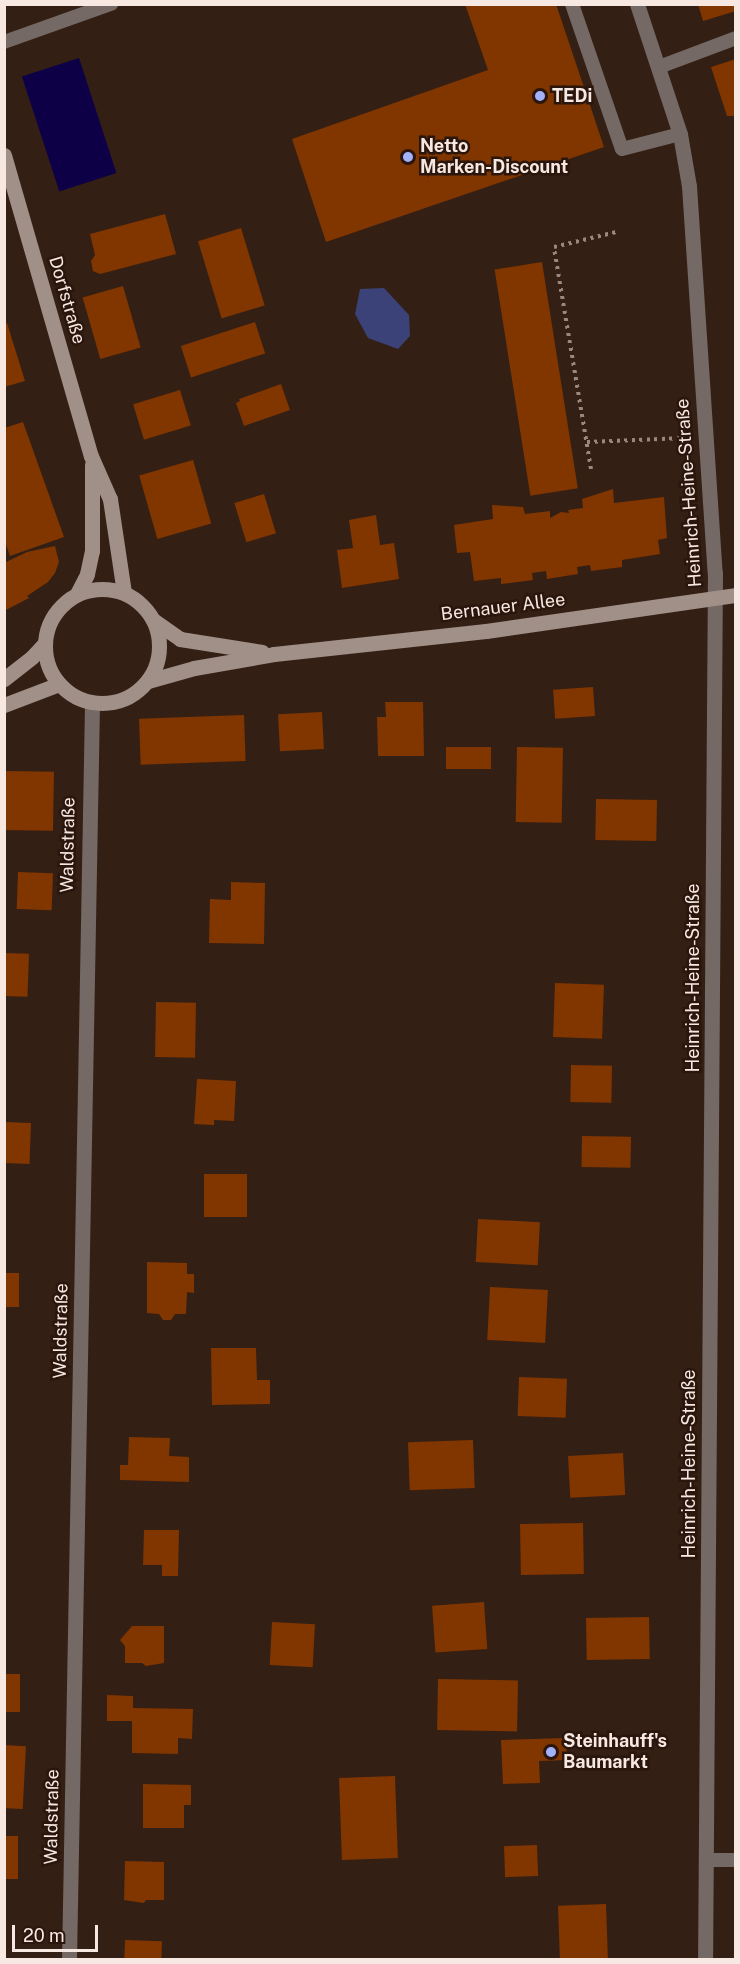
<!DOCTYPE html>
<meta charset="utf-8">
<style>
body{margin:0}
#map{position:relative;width:740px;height:1964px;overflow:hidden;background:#341f15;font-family:"Public Sans",sans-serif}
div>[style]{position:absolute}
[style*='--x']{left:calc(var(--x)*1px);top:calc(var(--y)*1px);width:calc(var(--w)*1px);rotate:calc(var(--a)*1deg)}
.green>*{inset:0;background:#3b4277}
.water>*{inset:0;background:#0d0047;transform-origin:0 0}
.building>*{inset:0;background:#813600;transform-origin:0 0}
.path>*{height:4px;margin-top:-2px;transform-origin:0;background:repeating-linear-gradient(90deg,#9a8880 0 3px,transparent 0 7.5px)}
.lane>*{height:14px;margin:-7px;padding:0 7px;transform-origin:7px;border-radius:7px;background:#746964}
.street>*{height:15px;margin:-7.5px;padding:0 7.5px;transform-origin:7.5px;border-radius:7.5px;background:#746964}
.secondary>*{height:15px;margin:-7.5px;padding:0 7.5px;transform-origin:7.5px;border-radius:7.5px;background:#a19087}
.secondary>.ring{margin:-7.5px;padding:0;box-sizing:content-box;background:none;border:15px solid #a19087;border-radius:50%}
.dots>*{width:16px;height:16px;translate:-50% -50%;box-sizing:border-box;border:3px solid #2a160c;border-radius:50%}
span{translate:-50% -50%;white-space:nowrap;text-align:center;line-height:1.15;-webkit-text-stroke:5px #2a160c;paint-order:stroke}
.poi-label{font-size:18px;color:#f7e9e2;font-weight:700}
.left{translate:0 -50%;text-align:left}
.street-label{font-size:18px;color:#f7e9e2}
.frame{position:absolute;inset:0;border:6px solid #f7e9e2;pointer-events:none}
.scale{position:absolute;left:12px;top:1925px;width:86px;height:27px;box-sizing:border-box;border:3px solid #f7e9e2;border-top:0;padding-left:8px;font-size:18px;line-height:21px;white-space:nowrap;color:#f7e9e2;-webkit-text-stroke:4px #2a160c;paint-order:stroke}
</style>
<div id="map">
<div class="green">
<div style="clip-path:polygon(384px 288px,409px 315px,410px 336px,398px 349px,368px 338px,355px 314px,360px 289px)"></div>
</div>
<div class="water">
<div style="left:79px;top:58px;width:121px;height:60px;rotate:72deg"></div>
</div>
<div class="building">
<div style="clip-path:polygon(465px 4px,556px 4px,604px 147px,326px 242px,292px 139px,488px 70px)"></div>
<div style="clip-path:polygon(698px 4px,736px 4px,736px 11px,703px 21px)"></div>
<div style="clip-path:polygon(736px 59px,736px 116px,727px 116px,711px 67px)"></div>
<div style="clip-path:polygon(165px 214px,176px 254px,100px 274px,93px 271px,91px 261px,95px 255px,90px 234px)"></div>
<div style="left:241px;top:228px;width:81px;height:45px;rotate:73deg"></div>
<div style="left:542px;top:262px;width:229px;height:48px;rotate:81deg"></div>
<div style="left:123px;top:286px;width:64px;height:42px;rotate:74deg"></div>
<div style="left:255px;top:322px;width:33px;height:78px;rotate:72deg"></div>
<div style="clip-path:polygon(7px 323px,25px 381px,4px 387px,4px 324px)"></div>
<div style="clip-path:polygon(281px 384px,290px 410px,244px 426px,236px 403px,240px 401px,239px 399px)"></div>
<div style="left:180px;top:390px;width:37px;height:49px;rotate:73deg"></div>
<div style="clip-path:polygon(23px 422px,64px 537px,10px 556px,4px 539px,4px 428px)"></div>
<div style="left:193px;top:460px;width:66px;height:56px;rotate:74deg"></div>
<div style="clip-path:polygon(613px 489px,614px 503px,664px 497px,667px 538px,658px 540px,660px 554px,622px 560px,622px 567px,591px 571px,590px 565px,577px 567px,578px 574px,547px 579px,546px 571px,532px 573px,533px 580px,501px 584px,501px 578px,474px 581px,470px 552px,457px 553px,454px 525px,493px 519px,492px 505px,523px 507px,525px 514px,550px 511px,550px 518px,561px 512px,569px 513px,568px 510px,583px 508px,582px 499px)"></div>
<div style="left:264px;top:494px;width:41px;height:31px;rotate:73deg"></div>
<div style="clip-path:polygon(376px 515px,380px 545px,394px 543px,399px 579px,342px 588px,337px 550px,353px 548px,349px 520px)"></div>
<div style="clip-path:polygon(55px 546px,59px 562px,55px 573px,48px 582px,27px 596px,29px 598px,4px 611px,4px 563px,27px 552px)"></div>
<div style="left:593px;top:687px;width:29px;height:40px;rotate:86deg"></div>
<div style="clip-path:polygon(385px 702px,423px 702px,424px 756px,378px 756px,377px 717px,386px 717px)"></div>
<div style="left:322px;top:712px;width:37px;height:44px;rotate:87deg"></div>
<div style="left:244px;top:715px;width:46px;height:105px;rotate:88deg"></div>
<div style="left:446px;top:747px;width:45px;height:22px"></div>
<div style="left:517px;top:747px;width:46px;height:75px;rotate:1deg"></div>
<div style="left:4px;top:771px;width:50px;height:59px;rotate:1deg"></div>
<div style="left:596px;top:799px;width:61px;height:41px;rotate:1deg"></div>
<div style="left:18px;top:872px;width:35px;height:37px;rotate:2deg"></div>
<div style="clip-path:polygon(231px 882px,265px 883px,264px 944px,209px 943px,210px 899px,231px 900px)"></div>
<div style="left:4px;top:953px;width:25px;height:43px;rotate:2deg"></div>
<div style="left:555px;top:983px;width:49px;height:54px;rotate:2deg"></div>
<div style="left:156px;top:1002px;width:40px;height:55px;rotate:1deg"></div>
<div style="left:571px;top:1065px;width:41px;height:37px;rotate:1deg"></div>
<div style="clip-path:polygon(197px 1079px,236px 1081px,234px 1121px,214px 1120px,214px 1125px,194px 1124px)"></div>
<div style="left:4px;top:1122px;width:27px;height:41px;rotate:2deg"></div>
<div style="left:582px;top:1136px;width:49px;height:31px;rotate:1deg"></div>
<div style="left:204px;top:1174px;width:43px;height:43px"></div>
<div style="left:478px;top:1219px;width:62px;height:43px;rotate:3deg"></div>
<div style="clip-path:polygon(147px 1262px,187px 1263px,187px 1274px,194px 1274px,194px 1293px,187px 1292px,186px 1314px,175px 1314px,171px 1320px,163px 1320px,159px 1314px,147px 1313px)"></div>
<div style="left:4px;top:1273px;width:15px;height:34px"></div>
<div style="left:490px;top:1287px;width:58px;height:53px;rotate:3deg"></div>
<div style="clip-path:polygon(211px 1348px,256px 1348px,257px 1380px,270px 1380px,270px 1404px,212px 1405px)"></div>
<div style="left:519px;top:1377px;width:48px;height:39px;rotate:2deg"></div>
<div style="clip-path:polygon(129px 1437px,170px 1438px,169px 1456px,189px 1457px,189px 1482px,120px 1480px,120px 1465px,128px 1465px)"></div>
<div style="left:473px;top:1440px;width:48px;height:65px;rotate:88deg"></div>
<div style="left:623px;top:1453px;width:42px;height:55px;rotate:87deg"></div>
<div style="left:583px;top:1523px;width:51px;height:63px;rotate:89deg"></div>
<div style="clip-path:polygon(144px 1530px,179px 1530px,178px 1576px,162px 1576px,162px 1565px,143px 1565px)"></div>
<div style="left:484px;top:1602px;width:47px;height:52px;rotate:86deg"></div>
<div style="left:649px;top:1617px;width:42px;height:63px;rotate:89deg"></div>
<div style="left:272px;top:1622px;width:43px;height:43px;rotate:3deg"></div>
<div style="clip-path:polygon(132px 1626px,164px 1626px,164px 1663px,146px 1666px,142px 1663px,125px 1663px,125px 1646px,120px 1640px)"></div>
<div style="left:4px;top:1674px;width:16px;height:38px"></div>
<div style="left:438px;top:1679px;width:80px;height:51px;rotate:1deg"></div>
<div style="clip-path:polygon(107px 1695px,133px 1696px,133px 1708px,193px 1709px,192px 1739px,178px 1738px,178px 1754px,132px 1753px,132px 1721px,107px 1721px)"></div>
<div style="clip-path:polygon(566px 1738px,567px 1760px,539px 1761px,540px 1783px,503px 1784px,501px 1740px)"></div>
<div style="left:4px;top:1745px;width:22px;height:63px;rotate:3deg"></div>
<div style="left:395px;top:1776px;width:82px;height:56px;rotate:88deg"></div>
<div style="clip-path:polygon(143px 1784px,191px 1785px,191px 1805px,184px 1805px,184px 1828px,143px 1828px)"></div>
<div style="left:4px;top:1836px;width:14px;height:43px"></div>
<div style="left:537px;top:1845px;width:31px;height:33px;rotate:88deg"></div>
<div style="clip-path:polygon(125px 1861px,164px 1862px,164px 1900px,146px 1900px,144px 1903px,124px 1900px)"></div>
<div style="left:606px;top:1904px;width:56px;height:48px;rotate:88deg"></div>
<div style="left:125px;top:1940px;width:37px;height:20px;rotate:2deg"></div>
</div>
<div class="path">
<div style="--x:587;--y:442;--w:98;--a:-2.3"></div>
<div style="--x:591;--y:469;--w:225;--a:-99.5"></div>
<div style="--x:554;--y:247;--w:64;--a:-13.6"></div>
</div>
<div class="lane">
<div style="--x:572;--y:4;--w:153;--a:71"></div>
<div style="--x:622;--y:149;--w:60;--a:-14.5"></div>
<div style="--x:4;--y:42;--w:114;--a:-19.6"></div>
<div style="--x:659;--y:67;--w:82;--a:-20.6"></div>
<div style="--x:706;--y:1860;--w:30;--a:0"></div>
</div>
<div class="street">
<div style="--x:637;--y:4;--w:137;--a:71.7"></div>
<div style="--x:680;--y:134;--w:53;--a:80.2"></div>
<div style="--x:689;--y:186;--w:388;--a:86.2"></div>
<div style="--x:715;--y:573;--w:1387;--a:90.41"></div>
<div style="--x:69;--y:1960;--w:1257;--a:-88.95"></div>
</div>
<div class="secondary">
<div style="--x:4;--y:155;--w:313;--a:73.9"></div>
<div style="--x:91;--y:456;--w:47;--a:66.2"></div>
<div style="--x:110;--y:499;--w:95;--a:81.5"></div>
<div class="ring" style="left:45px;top:589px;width:99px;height:99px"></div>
<div style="--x:77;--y:594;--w:22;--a:-63"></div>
<div style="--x:87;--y:574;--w:24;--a:-78"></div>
<div style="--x:92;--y:551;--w:86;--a:-90"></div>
<div style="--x:153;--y:620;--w:33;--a:35"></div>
<div style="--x:180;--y:639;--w:83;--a:9"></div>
<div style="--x:4;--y:679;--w:36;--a:-38"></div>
<div style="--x:32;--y:657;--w:19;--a:-47"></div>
<div style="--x:148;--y:681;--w:48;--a:-15.8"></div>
<div style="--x:194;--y:668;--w:81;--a:-9.9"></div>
<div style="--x:274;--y:654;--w:213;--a:-6.2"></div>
<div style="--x:486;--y:631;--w:253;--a:-8.2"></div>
<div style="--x:4;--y:705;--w:59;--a:-20.9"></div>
</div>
<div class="dots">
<div style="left:540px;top:96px;background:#a4b2fc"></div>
<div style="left:408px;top:157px;background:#a4b2fc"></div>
<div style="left:551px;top:1752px;background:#a4b2fc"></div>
</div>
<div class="poi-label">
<span class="left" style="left:552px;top:96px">TEDi</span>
<span class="left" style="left:420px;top:157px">Netto<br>Marken-Discount</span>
<span class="left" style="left:563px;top:1752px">Steinhauff's<br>Baumarkt</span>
</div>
<div class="street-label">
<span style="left:67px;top:300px;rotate:74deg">Dorfstraße</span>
<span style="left:689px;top:493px;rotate:-94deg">Heinrich-Heine-Straße</span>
<span style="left:503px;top:607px;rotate:-7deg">Bernauer Allee</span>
<span style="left:68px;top:845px;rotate:-89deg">Waldstraße</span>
<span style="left:693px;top:978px;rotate:-90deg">Heinrich-Heine-Straße</span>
<span style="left:61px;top:1331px;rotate:-89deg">Waldstraße</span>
<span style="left:689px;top:1464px;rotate:-90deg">Heinrich-Heine-Straße</span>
<span style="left:52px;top:1817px;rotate:-89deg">Waldstraße</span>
</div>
<div class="frame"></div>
<div class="scale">20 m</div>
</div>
